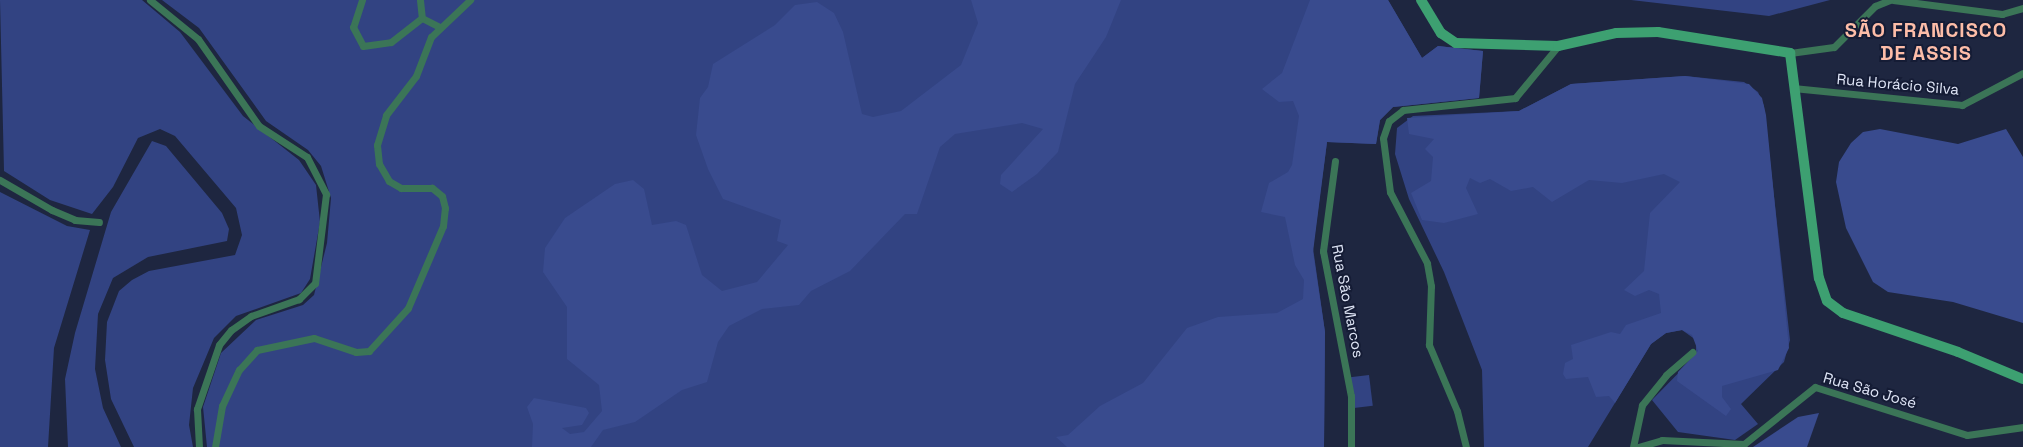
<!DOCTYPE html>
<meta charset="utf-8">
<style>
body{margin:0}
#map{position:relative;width:2023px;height:447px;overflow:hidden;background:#1e2640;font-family:"Space Grotesk",sans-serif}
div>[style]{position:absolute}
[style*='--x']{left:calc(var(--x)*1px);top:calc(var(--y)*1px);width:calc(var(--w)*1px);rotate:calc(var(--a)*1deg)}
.green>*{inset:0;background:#324382;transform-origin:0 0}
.forest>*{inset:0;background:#394b8e}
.street>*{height:7px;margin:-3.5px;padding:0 3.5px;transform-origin:3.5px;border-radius:3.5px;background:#3b7557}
.secondary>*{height:10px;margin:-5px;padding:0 5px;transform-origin:5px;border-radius:5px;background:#3da071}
span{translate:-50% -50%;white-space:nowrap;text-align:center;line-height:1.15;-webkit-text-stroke:4px #151c35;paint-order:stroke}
.street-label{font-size:15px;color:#e0e6f7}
.district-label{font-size:20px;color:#fdbda8;font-weight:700;letter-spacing:1px}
</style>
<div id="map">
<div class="green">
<div style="clip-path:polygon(0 0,142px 0,180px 32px,243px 116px,299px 160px,316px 185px,320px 222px,310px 279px,301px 293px,236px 316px,214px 338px,193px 388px,189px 425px,193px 447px,134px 447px,111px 399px,105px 360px,107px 322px,119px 291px,132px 280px,149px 271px,235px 255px,242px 235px,236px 208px,175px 136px,160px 129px,138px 138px,113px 187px,92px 214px,50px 200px,4px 171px)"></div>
<div style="clip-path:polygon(162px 0,1388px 0,1422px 58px,1438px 46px,1483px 51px,1479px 98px,1393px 107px,1380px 120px,1376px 144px,1327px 142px,1313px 248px,1325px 332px,1324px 447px,207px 447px,203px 407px,221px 353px,256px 320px,303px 305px,314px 295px,327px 243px,331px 198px,321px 166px,308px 150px,266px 121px,199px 28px)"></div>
<div style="clip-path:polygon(1631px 0,1830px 0,1769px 16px)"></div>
<div style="clip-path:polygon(1685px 76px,1744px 82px,1758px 92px,1764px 106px,1790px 340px,1784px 362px,1741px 404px,1758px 424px,1735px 440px,1678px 432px,1652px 400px,1696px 355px,1696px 340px,1682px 330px,1666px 333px,1651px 344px,1588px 447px,1484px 447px,1482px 370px,1444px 272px,1409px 199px,1395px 154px,1397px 128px,1413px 116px,1519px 111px,1571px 84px)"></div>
<div style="clip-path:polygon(152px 141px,166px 146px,222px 213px,229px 229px,227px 241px,148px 257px,113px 278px,98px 314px,95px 369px,103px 408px,121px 447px,68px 447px,65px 379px,75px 333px,111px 212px)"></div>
<div style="clip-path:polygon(0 192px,67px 226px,90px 230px,54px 348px,48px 447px,0 447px)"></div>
<div style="left:1369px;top:375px;width:31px;height:19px;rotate:83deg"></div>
</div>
<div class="forest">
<div style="clip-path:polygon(971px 0,1121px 0,1106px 37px,1075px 84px,1058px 152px,1037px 174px,1012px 192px,1000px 184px,1001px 175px,1043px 129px,1022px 123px,955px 134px,940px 147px,917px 214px,905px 214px,850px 271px,811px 291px,799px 305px,762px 309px,729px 326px,718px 342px,707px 382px,682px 390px,635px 422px,603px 430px,591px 447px,532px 447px,533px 424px,527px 407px,534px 398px,586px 408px,589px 413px,582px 425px,562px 428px,570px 434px,584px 432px,602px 411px,599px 385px,567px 359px,567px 307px,543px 272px,545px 248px,565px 218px,615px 184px,633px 180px,644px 189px,652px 225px,676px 221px,686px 225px,702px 275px,722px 291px,757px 282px,788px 245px,777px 241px,781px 220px,723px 199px,708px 169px,696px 135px,700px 98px,708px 87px,713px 64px,775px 25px,795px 5px,817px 2px,834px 13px,843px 32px,862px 114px,873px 117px,901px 111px,961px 65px,978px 23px)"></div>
<div style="clip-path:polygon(1310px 0,1388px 0,1422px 58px,1438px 46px,1483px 51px,1479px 98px,1393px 107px,1380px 120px,1376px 144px,1327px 142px,1313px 252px,1325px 332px,1324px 447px,1067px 447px,1056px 437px,1068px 435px,1100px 406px,1143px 383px,1187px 328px,1218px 317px,1277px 313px,1303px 299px,1304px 280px,1295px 265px,1285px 217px,1261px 212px,1269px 183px,1288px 172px,1292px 165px,1299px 116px,1293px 101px,1279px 102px,1262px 89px,1282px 73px)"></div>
<div style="clip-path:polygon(1685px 76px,1749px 84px,1762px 98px,1766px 115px,1789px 348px,1778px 370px,1722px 386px,1722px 397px,1731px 409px,1726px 416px,1677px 381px,1678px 372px,1698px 351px,1692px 335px,1682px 330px,1666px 333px,1651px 344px,1615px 403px,1609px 396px,1596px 397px,1588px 377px,1566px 379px,1563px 374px,1565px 363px,1573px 359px,1571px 345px,1611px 332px,1620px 334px,1626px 325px,1661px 313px,1659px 294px,1649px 290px,1635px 296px,1624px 290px,1644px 271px,1650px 213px,1680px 182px,1664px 174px,1622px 183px,1589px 180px,1552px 202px,1533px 187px,1511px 191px,1490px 179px,1480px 183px,1470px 178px,1466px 188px,1478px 214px,1444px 223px,1422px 220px,1411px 193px,1431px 181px,1433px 157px,1425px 149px,1434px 139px,1409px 134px,1407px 118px,1519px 111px,1571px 84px)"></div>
<div style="clip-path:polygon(1880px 129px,1958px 144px,2006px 129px,2023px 157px,2023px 323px,1953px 302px,1888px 292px,1873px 282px,1846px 228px,1836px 182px,1839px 162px,1851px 143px,1863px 132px)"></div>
<div style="clip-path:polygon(1819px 413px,1807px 447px,1753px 447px,1798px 417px)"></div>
</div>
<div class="street">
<div style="--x:150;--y:0;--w:62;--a:39.1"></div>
<div style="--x:198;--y:39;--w:106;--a:55"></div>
<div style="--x:259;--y:126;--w:57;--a:32.9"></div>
<div style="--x:307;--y:157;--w:42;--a:62.8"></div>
<div style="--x:326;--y:194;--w:90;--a:97"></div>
<div style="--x:315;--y:283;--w:23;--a:135"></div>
<div style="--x:299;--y:299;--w:51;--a:160.5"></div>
<div style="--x:251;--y:316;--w:24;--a:145"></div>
<div style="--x:231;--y:330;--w:19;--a:129"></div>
<div style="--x:219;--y:345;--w:68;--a:109"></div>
<div style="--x:197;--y:409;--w:38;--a:87"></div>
<div style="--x:362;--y:0;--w:28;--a:108"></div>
<div style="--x:353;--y:27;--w:21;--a:62"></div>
<div style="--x:363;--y:46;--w:28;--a:-8"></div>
<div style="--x:391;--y:42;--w:39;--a:-38"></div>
<div style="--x:422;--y:18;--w:20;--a:27"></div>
<div style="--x:420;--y:0;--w:18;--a:84"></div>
<div style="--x:1893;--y:0;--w:110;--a:7.3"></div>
<div style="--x:2002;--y:14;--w:22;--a:-16"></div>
<div style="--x:1790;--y:53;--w:44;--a:-7.8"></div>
<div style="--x:1834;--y:47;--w:58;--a:-45"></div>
<div style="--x:1875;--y:6;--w:16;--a:-22"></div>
<div style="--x:1793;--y:88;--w:170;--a:5.7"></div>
<div style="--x:1962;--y:105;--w:69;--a:-27.7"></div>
<div style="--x:1335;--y:161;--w:91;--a:97.6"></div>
<div style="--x:1323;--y:251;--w:148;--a:79.1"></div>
<div style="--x:1351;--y:396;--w:51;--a:90"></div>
<div style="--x:0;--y:180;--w:60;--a:30"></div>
<div style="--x:52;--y:210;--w:25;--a:23"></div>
<div style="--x:75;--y:220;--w:24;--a:5"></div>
<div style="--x:215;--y:447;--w:42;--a:-80.3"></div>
<div style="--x:222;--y:406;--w:40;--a:-65"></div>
<div style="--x:239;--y:370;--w:27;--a:-48"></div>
<div style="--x:257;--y:350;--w:58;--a:-11.9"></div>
<div style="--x:314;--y:338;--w:44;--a:18.4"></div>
<div style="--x:356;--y:352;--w:13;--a:-4"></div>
<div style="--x:369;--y:351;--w:58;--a:-47.8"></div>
<div style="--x:408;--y:308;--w:89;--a:-66.9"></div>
<div style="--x:443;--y:226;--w:18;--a:-84"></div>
<div style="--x:445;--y:208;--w:12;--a:-104"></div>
<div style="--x:442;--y:196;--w:13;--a:-141"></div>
<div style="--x:432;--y:188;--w:31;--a:180"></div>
<div style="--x:401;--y:188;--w:14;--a:-150"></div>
<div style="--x:389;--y:181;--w:20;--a:-120"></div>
<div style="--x:379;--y:164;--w:19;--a:-96"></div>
<div style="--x:377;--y:145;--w:31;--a:-73"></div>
<div style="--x:386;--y:115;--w:49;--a:-52.4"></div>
<div style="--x:416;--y:76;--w:42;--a:-69"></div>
<div style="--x:431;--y:37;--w:54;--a:-43.5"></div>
<div style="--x:1466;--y:447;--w:37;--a:-104"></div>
<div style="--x:1457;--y:411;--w:72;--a:-113"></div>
<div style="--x:1429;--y:345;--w:59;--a:-88.1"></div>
<div style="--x:1431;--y:286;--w:23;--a:-100"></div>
<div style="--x:1427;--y:263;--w:80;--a:-117.5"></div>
<div style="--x:1390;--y:192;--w:54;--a:-97.4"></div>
<div style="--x:1383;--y:138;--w:18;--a:-71"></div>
<div style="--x:1389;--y:121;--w:18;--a:-38"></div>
<div style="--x:1403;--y:110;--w:113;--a:-6.1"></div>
<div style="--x:1515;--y:98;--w:67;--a:-50.4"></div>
<div style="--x:1633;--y:447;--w:43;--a:-77.9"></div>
<div style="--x:1642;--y:405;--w:38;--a:-51"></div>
<div style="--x:1666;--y:375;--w:35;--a:-41"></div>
<div style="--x:1638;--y:447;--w:25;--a:-16"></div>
<div style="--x:1662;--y:440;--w:82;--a:2.8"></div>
<div style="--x:1744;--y:444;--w:91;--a:-38.8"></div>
<div style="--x:1815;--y:387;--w:159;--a:17.5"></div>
<div style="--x:1967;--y:435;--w:57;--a:-8.1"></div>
</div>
<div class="secondary">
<div style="--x:1421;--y:0;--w:39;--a:59"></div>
<div style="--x:1441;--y:33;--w:18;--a:34"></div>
<div style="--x:1456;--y:43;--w:102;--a:1.7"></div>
<div style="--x:1558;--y:46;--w:59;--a:-12.6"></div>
<div style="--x:1616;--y:33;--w:42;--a:-1.4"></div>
<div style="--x:1658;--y:32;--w:134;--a:9"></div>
<div style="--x:1790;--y:53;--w:227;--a:82.7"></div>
<div style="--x:1819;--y:278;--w:24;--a:71"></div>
<div style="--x:1827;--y:301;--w:20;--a:37"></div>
<div style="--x:1843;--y:313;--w:121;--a:18.7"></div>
<div style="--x:1958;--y:352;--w:70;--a:22.6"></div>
</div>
<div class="street-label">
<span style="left:1898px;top:84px;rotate:5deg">Rua Horácio Silva</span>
<span style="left:1348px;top:301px;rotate:79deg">Rua São Marcos</span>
<span style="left:1870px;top:390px;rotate:16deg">Rua São José</span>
</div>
<div class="district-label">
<span style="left:1926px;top:42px">SÃO FRANCISCO<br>DE ASSIS</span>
</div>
</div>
